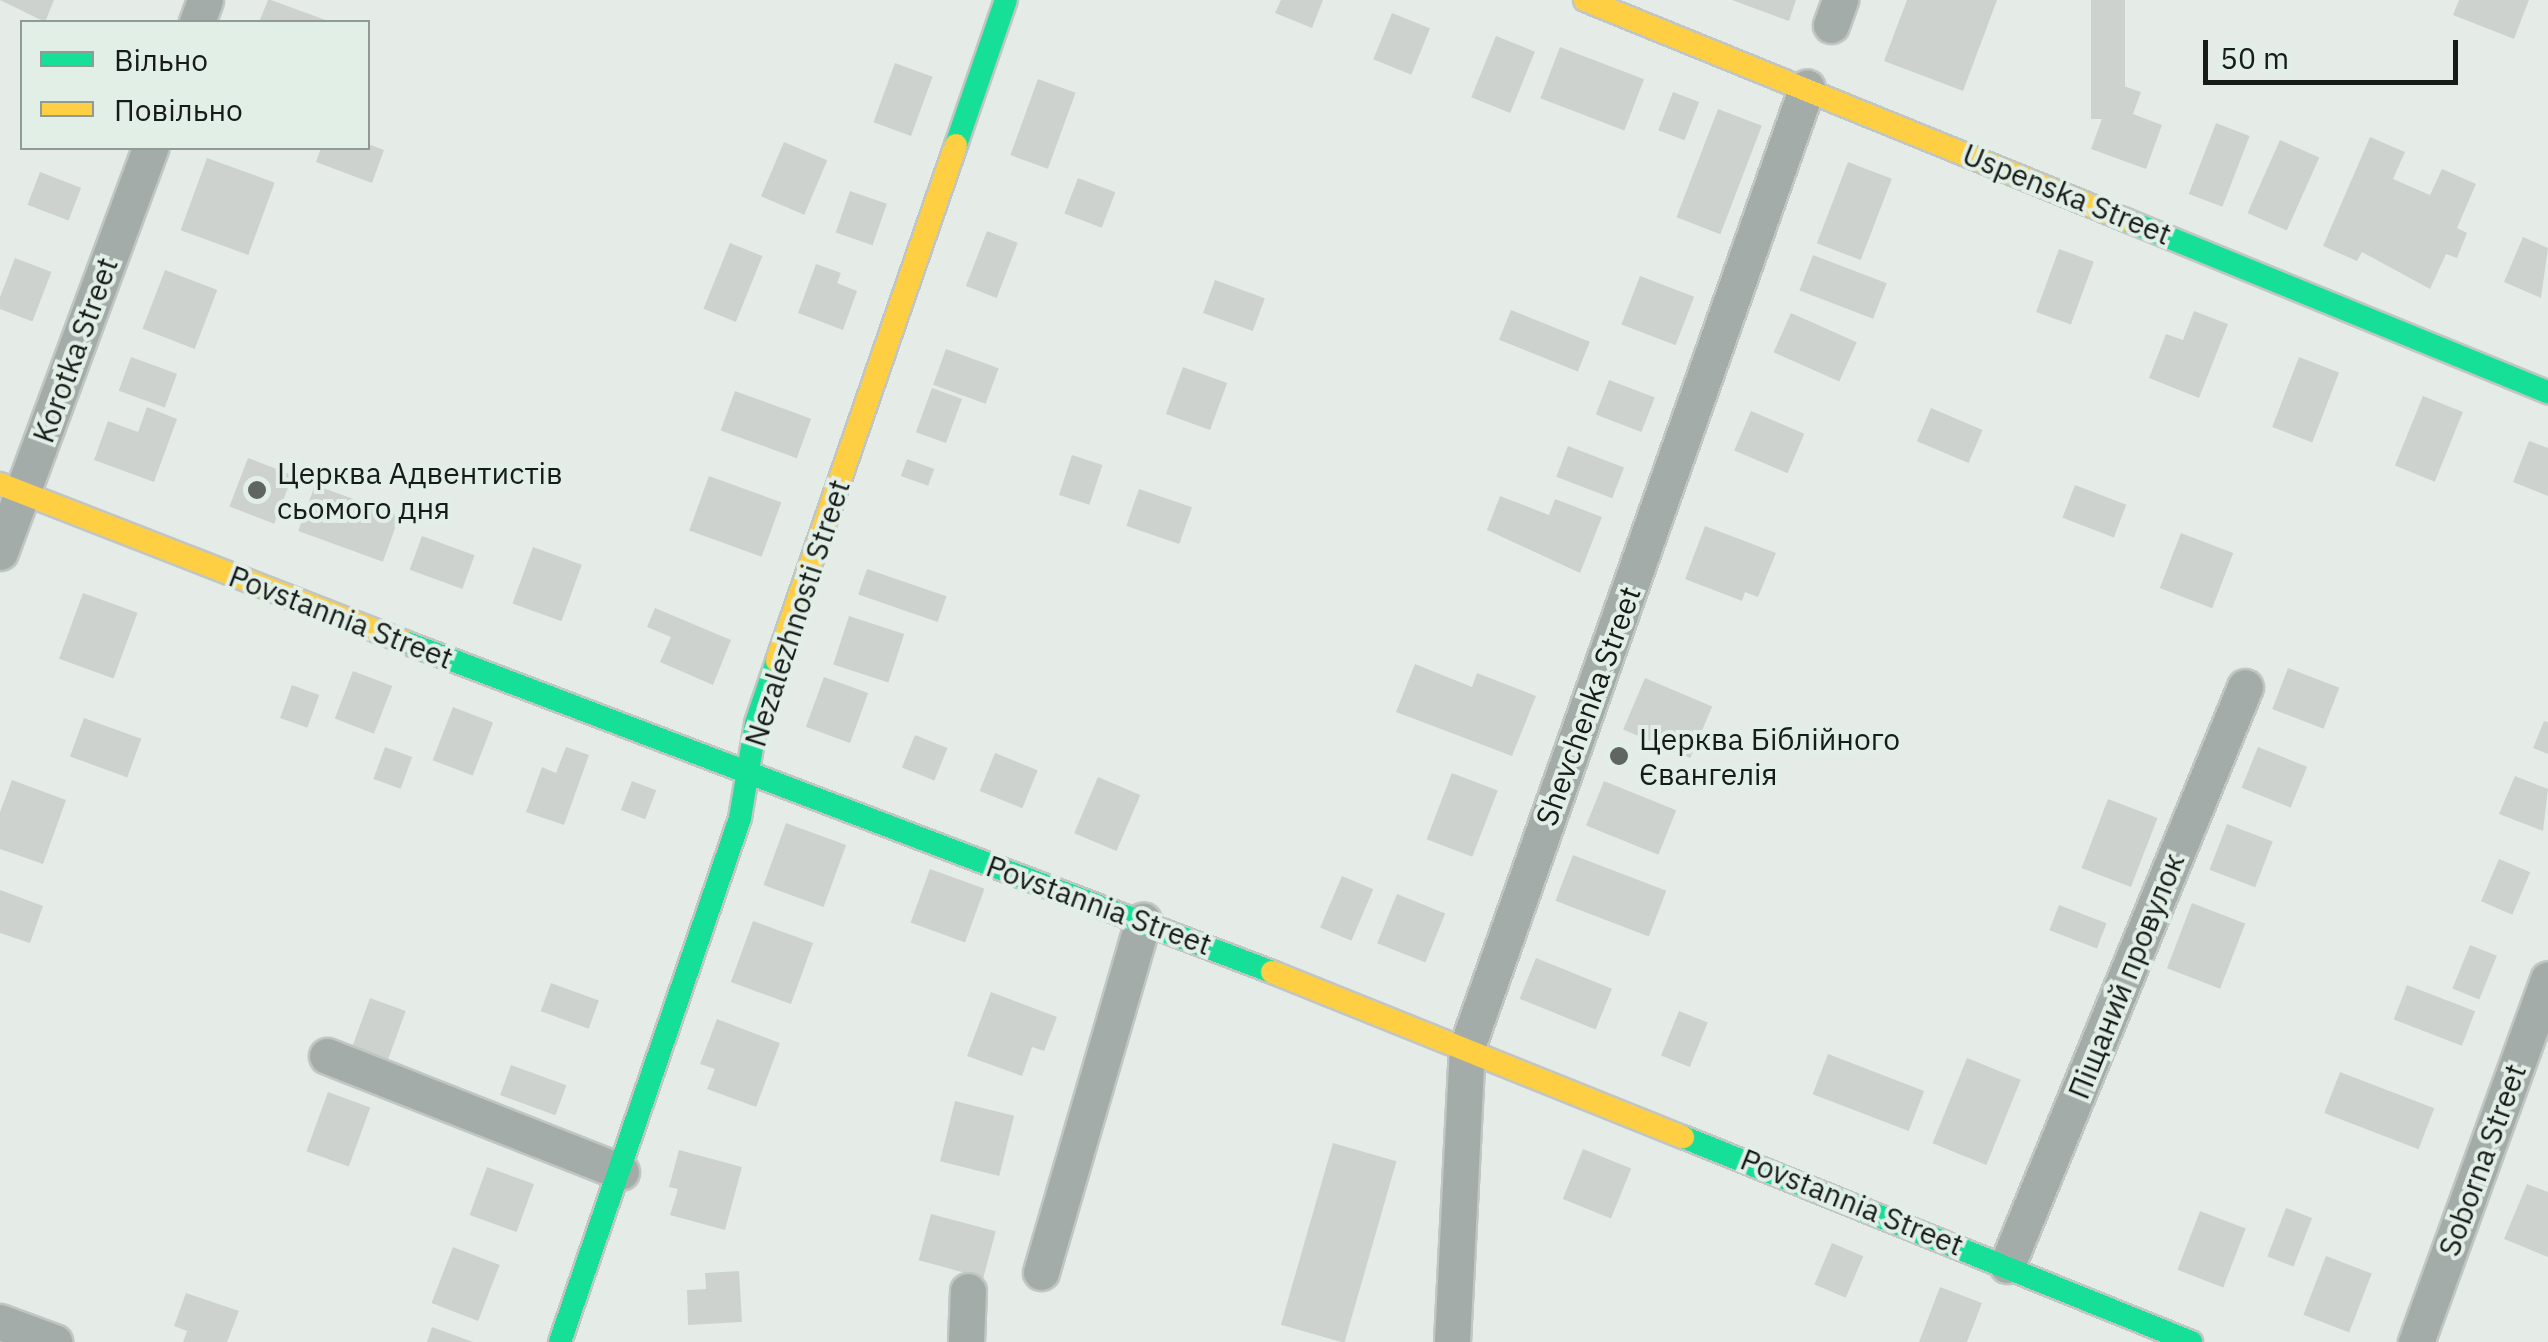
<!DOCTYPE html>
<meta charset="utf-8">
<style>
body{margin:0}
#map{position:relative;width:2548px;height:1342px;overflow:hidden;background:#e5ece8;font-family:"IBM Plex Sans",sans-serif}
div>[style]{position:absolute}
[style*='--x']{left:calc(var(--x)*1px);top:calc(var(--y)*1px);width:calc(var(--w)*1px);rotate:calc(var(--a)*1deg)}
.building>*{inset:0;background:#cdd2ce;transform-origin:0 0}
.roads{filter:drop-shadow(2px 0 #c1c6c3) drop-shadow(-2px 0 #c1c6c3) drop-shadow(0 2px #c1c6c3) drop-shadow(0 -2px #c1c6c3)}
.street>*{height:35px;margin:-17.5px;padding:0 17.5px;transform-origin:17.5px;border-radius:17.5px;background:#a3aca9}
.fast>*{height:22px;margin:-11px;padding:0 11px;transform-origin:11px;border-radius:11px;background:#16e098}
.slow>*{height:22px;margin:-11px;padding:0 11px;transform-origin:11px;border-radius:11px;background:#ffcf43}
.dots>*{width:28px;height:28px;translate:-50% -50%;box-sizing:border-box;border:5px solid #e2efe7;border-radius:50%}
span{translate:-50% -50%;white-space:nowrap;text-align:center;line-height:1.15;-webkit-text-stroke:8px #e2efe7;paint-order:stroke}
.street-label{font-size:30px;color:#181c19}
.poi-label{font-size:30px;color:#181c19}
.left{translate:0 -50%;text-align:left}
.legend{position:absolute;left:20px;top:20px;width:350px;height:130px;box-sizing:border-box;background:#e2efe7;border:2px solid #919b95;margin:0;padding:12px 18px;list-style:none;font-size:30px;color:#181c19}
.legend li{display:flex;align-items:center;gap:20px;height:50px}
.legend b{width:50px;border:2px solid #919b95}
.scale{position:absolute;left:2203px;top:40px;width:255px;height:45px;box-sizing:border-box;border:5px solid #181c19;border-top:0;padding-left:12px;font-size:30px;line-height:35px;white-space:nowrap;color:#181c19;-webkit-text-stroke:8px #e2efe7;paint-order:stroke}
</style>
<div id="map">
<div class="building">
<div style="clip-path:polygon(0 0,54px 0,45px 22px)"></div>
<div style="clip-path:polygon(268px 0,271px 0,331px 22px,259px 22px)"></div>
<div style="clip-path:polygon(1281px 0,1323px 0,1312px 28px,1275px 13px)"></div>
<div style="clip-path:polygon(1732px 0,1796px 0,1789px 21px)"></div>
<div style="clip-path:polygon(1907px 0,1997px 0,1963px 91px,1884px 61px)"></div>
<div style="left:2091px;top:0;width:34px;height:119px"></div>
<div style="clip-path:polygon(2459px 0,2529px 0,2514px 39px,2453px 15px)"></div>
<div style="left:1392px;top:13px;width:41px;height:50px;rotate:22deg"></div>
<div style="left:1496px;top:36px;width:42px;height:66px;rotate:22deg"></div>
<div style="left:1560px;top:47px;width:90px;height:55px;rotate:21deg"></div>
<div style="left:895px;top:63px;width:40px;height:63px;rotate:20deg"></div>
<div style="left:1038px;top:79px;width:40px;height:81px;rotate:20deg"></div>
<div style="clip-path:polygon(2115px 83px,2141px 92px,2133px 114px,2162px 125px,2146px 169px,2091px 149px)"></div>
<div style="left:1673px;top:92px;width:28px;height:41px;rotate:21deg"></div>
<div style="left:1718px;top:109px;width:47px;height:116px;rotate:21deg"></div>
<div style="left:2216px;top:123px;width:36px;height:76px;rotate:21deg"></div>
<div style="clip-path:polygon(2370px 137px,2405px 152px,2393px 179px,2430px 195px,2442px 169px,2476px 184px,2457px 228px,2467px 233px,2457px 258px,2446px 254px,2430px 289px,2362px 252px,2357px 261px,2323px 246px)"></div>
<div style="left:2280px;top:140px;width:43px;height:80px;rotate:24deg"></div>
<div style="left:784px;top:142px;width:47px;height:59px;rotate:23deg"></div>
<div style="clip-path:polygon(368px 144px,384px 150px,372px 183px,316px 162px,321px 148px)"></div>
<div style="left:207px;top:158px;width:72px;height:77px;rotate:20deg"></div>
<div style="left:1848px;top:162px;width:47px;height:87px;rotate:21deg"></div>
<div style="left:40px;top:172px;width:44px;height:35px;rotate:21deg"></div>
<div style="left:1078px;top:178px;width:40px;height:38px;rotate:21deg"></div>
<div style="left:850px;top:191px;width:39px;height:44px;rotate:19deg"></div>
<div style="left:987px;top:231px;width:33px;height:59px;rotate:21deg"></div>
<div style="clip-path:polygon(2523px 237px,2548px 248px,2541px 298px,2504px 282px)"></div>
<div style="left:730px;top:243px;width:35px;height:71px;rotate:22deg"></div>
<div style="left:2059px;top:249px;width:37px;height:67px;rotate:20deg"></div>
<div style="left:1813px;top:255px;width:79px;height:38px;rotate:21deg"></div>
<div style="left:15px;top:258px;width:39px;height:53px;rotate:21deg"></div>
<div style="clip-path:polygon(816px 264px,841px 273px,837px 283px,857px 291px,843px 330px,798px 313px)"></div>
<div style="left:165px;top:270px;width:56px;height:63px;rotate:21deg"></div>
<div style="left:1640px;top:276px;width:58px;height:52px;rotate:21deg"></div>
<div style="left:1215px;top:280px;width:53px;height:35px;rotate:20deg"></div>
<div style="left:1511px;top:310px;width:85px;height:32px;rotate:22deg"></div>
<div style="clip-path:polygon(2194px 311px,2228px 324px,2199px 398px,2149px 378px,2166px 334px,2183px 340px)"></div>
<div style="left:1791px;top:313px;width:72px;height:43px;rotate:24deg"></div>
<div style="left:946px;top:349px;width:56px;height:38px;rotate:20deg"></div>
<div style="left:131px;top:357px;width:49px;height:36px;rotate:20deg"></div>
<div style="left:2299px;top:357px;width:43px;height:75px;rotate:21deg"></div>
<div style="left:1183px;top:367px;width:47px;height:50px;rotate:20deg"></div>
<div style="left:1609px;top:380px;width:49px;height:37px;rotate:21deg"></div>
<div style="left:932px;top:388px;width:32px;height:47px;rotate:20deg"></div>
<div style="left:735px;top:391px;width:81px;height:42px;rotate:20deg"></div>
<div style="left:2423px;top:396px;width:43px;height:75px;rotate:22deg"></div>
<div style="clip-path:polygon(147px 407px,177px 419px,154px 482px,94px 460px,108px 421px,138px 432px)"></div>
<div style="left:1931px;top:408px;width:56px;height:36px;rotate:23deg"></div>
<div style="left:1751px;top:411px;width:58px;height:43px;rotate:23deg"></div>
<div style="clip-path:polygon(2529px 441px,2548px 448px,2548px 496px,2513px 482px)"></div>
<div style="left:1568px;top:446px;width:60px;height:33px;rotate:21deg"></div>
<div style="left:1072px;top:455px;width:32px;height:42px;rotate:18deg"></div>
<div style="left:248px;top:458px;width:48px;height:52px;rotate:21deg"></div>
<div style="left:907px;top:459px;width:29px;height:18px;rotate:20deg"></div>
<div style="left:709px;top:476px;width:77px;height:58px;rotate:20deg"></div>
<div style="left:315px;top:485px;width:90px;height:49px;rotate:20deg"></div>
<div style="left:2075px;top:485px;width:55px;height:35px;rotate:21deg"></div>
<div style="left:1139px;top:489px;width:56px;height:39px;rotate:19deg"></div>
<div style="clip-path:polygon(1500px 496px,1549px 515px,1555px 499px,1602px 517px,1580px 573px,1487px 530px)"></div>
<div style="clip-path:polygon(1705px 526px,1776px 553px,1758px 597px,1745px 592px,1742px 601px,1685px 579px)"></div>
<div style="left:2181px;top:533px;width:56px;height:59px;rotate:21deg"></div>
<div style="left:422px;top:536px;width:56px;height:36px;rotate:20deg"></div>
<div style="left:533px;top:547px;width:52px;height:60px;rotate:20deg"></div>
<div style="left:867px;top:569px;width:84px;height:27px;rotate:19deg"></div>
<div style="left:83px;top:593px;width:58px;height:70px;rotate:20deg"></div>
<div style="clip-path:polygon(655px 608px,731px 640px,713px 685px,660px 662px,671px 637px,647px 627px)"></div>
<div style="left:849px;top:616px;width:58px;height:51px;rotate:18deg"></div>
<div style="clip-path:polygon(1415px 664px,1472px 687px,1477px 673px,1536px 696px,1512px 756px,1396px 712px)"></div>
<div style="left:2288px;top:668px;width:55px;height:44px;rotate:21deg"></div>
<div style="left:353px;top:671px;width:42px;height:51px;rotate:21deg"></div>
<div style="left:824px;top:677px;width:47px;height:53px;rotate:20deg"></div>
<div style="left:1645px;top:678px;width:73px;height:56px;rotate:23deg"></div>
<div style="left:292px;top:685px;width:29px;height:35px;rotate:20deg"></div>
<div style="left:453px;top:707px;width:43px;height:57px;rotate:21deg"></div>
<div style="left:84px;top:718px;width:61px;height:41px;rotate:20deg"></div>
<div style="clip-path:polygon(2544px 721px,2548px 722px,2548px 754px,2533px 748px)"></div>
<div style="left:915px;top:735px;width:35px;height:35px;rotate:22deg"></div>
<div style="left:385px;top:747px;width:29px;height:34px;rotate:20deg"></div>
<div style="clip-path:polygon(566px 747px,589px 755px,564px 825px,526px 812px,542px 767px,556px 773px)"></div>
<div style="left:2258px;top:747px;width:53px;height:44px;rotate:22deg"></div>
<div style="left:995px;top:753px;width:46px;height:41px;rotate:22deg"></div>
<div style="left:1452px;top:773px;width:49px;height:71px;rotate:21deg"></div>
<div style="clip-path:polygon(2515px 776px,2548px 789px,2543px 831px,2499px 814px)"></div>
<div style="left:1098px;top:777px;width:46px;height:61px;rotate:23deg"></div>
<div style="clip-path:polygon(12px 780px,66px 800px,43px 864px,0 849px,0 812px)"></div>
<div style="left:632px;top:781px;width:26px;height:31px;rotate:21deg"></div>
<div style="left:1604px;top:781px;width:78px;height:48px;rotate:22deg"></div>
<div style="left:2108px;top:799px;width:53px;height:74px;rotate:21deg"></div>
<div style="left:786px;top:823px;width:64px;height:66px;rotate:20deg"></div>
<div style="left:2227px;top:824px;width:49px;height:49px;rotate:21deg"></div>
<div style="left:1573px;top:855px;width:100px;height:49px;rotate:21deg"></div>
<div style="left:2499px;top:859px;width:34px;height:46px;rotate:23deg"></div>
<div style="left:930px;top:869px;width:58px;height:57px;rotate:20deg"></div>
<div style="left:1342px;top:876px;width:34px;height:56px;rotate:23deg"></div>
<div style="clip-path:polygon(0 890px,43px 906px,30px 943px,0 933px)"></div>
<div style="left:1397px;top:894px;width:52px;height:53px;rotate:22deg"></div>
<div style="left:2192px;top:903px;width:57px;height:70px;rotate:21deg"></div>
<div style="left:2059px;top:905px;width:51px;height:27px;rotate:21deg"></div>
<div style="left:753px;top:921px;width:64px;height:65px;rotate:20deg"></div>
<div style="left:2470px;top:945px;width:29px;height:47px;rotate:22deg"></div>
<div style="left:1536px;top:958px;width:82px;height:44px;rotate:22deg"></div>
<div style="left:551px;top:983px;width:51px;height:30px;rotate:20deg"></div>
<div style="left:2407px;top:985px;width:73px;height:37px;rotate:21deg"></div>
<div style="clip-path:polygon(991px 992px,1057px 1017px,1044px 1051px,1032px 1047px,1022px 1076px,967px 1056px)"></div>
<div style="left:370px;top:998px;width:38px;height:52px;rotate:20deg"></div>
<div style="left:1679px;top:1011px;width:31px;height:48px;rotate:22deg"></div>
<div style="clip-path:polygon(717px 1019px,780px 1043px,756px 1107px,707px 1089px,715px 1069px,700px 1064px)"></div>
<div style="left:1828px;top:1054px;width:103px;height:43px;rotate:21deg"></div>
<div style="left:1967px;top:1058px;width:58px;height:92px;rotate:22deg"></div>
<div style="left:511px;top:1065px;width:59px;height:32px;rotate:20deg"></div>
<div style="left:2340px;top:1072px;width:101px;height:44px;rotate:21deg"></div>
<div style="left:328px;top:1092px;width:45px;height:63px;rotate:20deg"></div>
<div style="left:955px;top:1101px;width:61px;height:62px;rotate:14deg"></div>
<div style="left:1333px;top:1143px;width:66px;height:189px;rotate:16deg"></div>
<div style="left:1583px;top:1149px;width:52px;height:54px;rotate:22deg"></div>
<div style="clip-path:polygon(679px 1150px,742px 1167px,725px 1230px,670px 1215px,678px 1189px,669px 1187px)"></div>
<div style="left:487px;top:1167px;width:50px;height:51px;rotate:20deg"></div>
<div style="clip-path:polygon(2527px 1184px,2548px 1192px,2548px 1257px,2504px 1239px)"></div>
<div style="left:2286px;top:1208px;width:28px;height:52px;rotate:21deg"></div>
<div style="left:2200px;top:1211px;width:49px;height:63px;rotate:21deg"></div>
<div style="left:931px;top:1214px;width:67px;height:48px;rotate:15deg"></div>
<div style="left:1832px;top:1243px;width:34px;height:45px;rotate:23deg"></div>
<div style="left:453px;top:1247px;width:50px;height:60px;rotate:21deg"></div>
<div style="left:2326px;top:1256px;width:49px;height:63px;rotate:21deg"></div>
<div style="clip-path:polygon(739px 1271px,742px 1322px,688px 1325px,687px 1290px,706px 1289px,705px 1273px)"></div>
<div style="clip-path:polygon(1940px 1287px,1982px 1303px,1967px 1342px,1919px 1342px)"></div>
<div style="clip-path:polygon(186px 1293px,239px 1311px,227px 1342px,183px 1342px,187px 1331px,174px 1326px)"></div>
<div style="clip-path:polygon(432px 1327px,473px 1342px,427px 1342px)"></div>
</div>
<div class="roads">
<div class="street">
<div style="--x:197;--y:22;--w:23;--a:-70"></div>
<div style="--x:1831;--y:25;--w:27;--a:-70"></div>
<div style="--x:0;--y:552;--w:431;--a:-69.6"></div>
<div style="--x:327;--y:1056;--w:316;--a:21.5"></div>
<div style="--x:2007;--y:1265;--w:625;--a:-67.62"></div>
<div style="--x:1041;--y:1272;--w:366;--a:-73.8"></div>
<div style="--x:0;--y:1322;--w:58;--a:20.3"></div>
<div style="--x:966;--y:1342;--w:51;--a:-87.8"></div>
<div style="--x:1452;--y:1342;--w:295;--a:-87.1"></div>
<div style="--x:1467;--y:1047;--w:1018;--a:-70.5"></div>
<div style="--x:2416;--y:1342;--w:386;--a:-70"></div>
</div>
<div class="fast">
<div style="--x:956;--y:145;--w:153;--a:-71"></div>
<div style="--x:2126;--y:220;--w:456;--a:22.2"></div>
<div style="--x:402;--y:641;--w:931;--a:20.83"></div>
<div style="--x:1683;--y:1137;--w:548;--a:21.98"></div>
<div style="--x:560;--y:1342;--w:554;--a:-71.04"></div>
<div style="--x:740;--y:818;--w:96;--a:-80.4"></div>
<div style="--x:756;--y:723;--w:65;--a:-71.3"></div>
</div>
<div class="slow">
<div style="--x:1585;--y:0;--w:584;--a:22.13"></div>
<div style="--x:0;--y:484;--w:432;--a:21.3"></div>
<div style="--x:777;--y:661;--w:546;--a:-70.87"></div>
<div style="--x:1272;--y:972;--w:443;--a:21.9"></div>
</div>
</div>
<div class="dots">
<div style="left:257px;top:490px;background:#606561"></div>
<div style="left:1619px;top:756px;background:#606561"></div>
</div>
<div class="street-label">
<span style="left:2067px;top:194px;rotate:22deg">Uspenska Street</span>
<span style="left:75px;top:350px;rotate:-70deg">Korotka Street</span>
<span style="left:797px;top:613px;rotate:-72deg">Nezalezhnosti Street</span>
<span style="left:341px;top:617px;rotate:21deg">Povstannia Street</span>
<span style="left:1588px;top:706px;rotate:-70deg">Shevchenka Street</span>
<span style="left:1099px;top:905px;rotate:20deg">Povstannia Street</span>
<span style="left:2126px;top:976px;rotate:-68deg">Піщаний провулок</span>
<span style="left:2482px;top:1160px;rotate:-70deg">Soborna Street</span>
<span style="left:1852px;top:1202px;rotate:22deg">Povstannia Street</span>
</div>
<div class="poi-label">
<span class="left" style="left:277px;top:490px">Церква Адвентистів<br>сьомого дня</span>
<span class="left" style="left:1639px;top:756px">Церква Біблійного<br>Євангелія</span>
</div>
<ul class="legend">
<li><b style="height:12px;background:#16e098"></b>Вільно</li>
<li><b style="height:12px;background:#ffcf43"></b>Повільно</li>
</ul>
<div class="scale">50 m</div>
</div>
